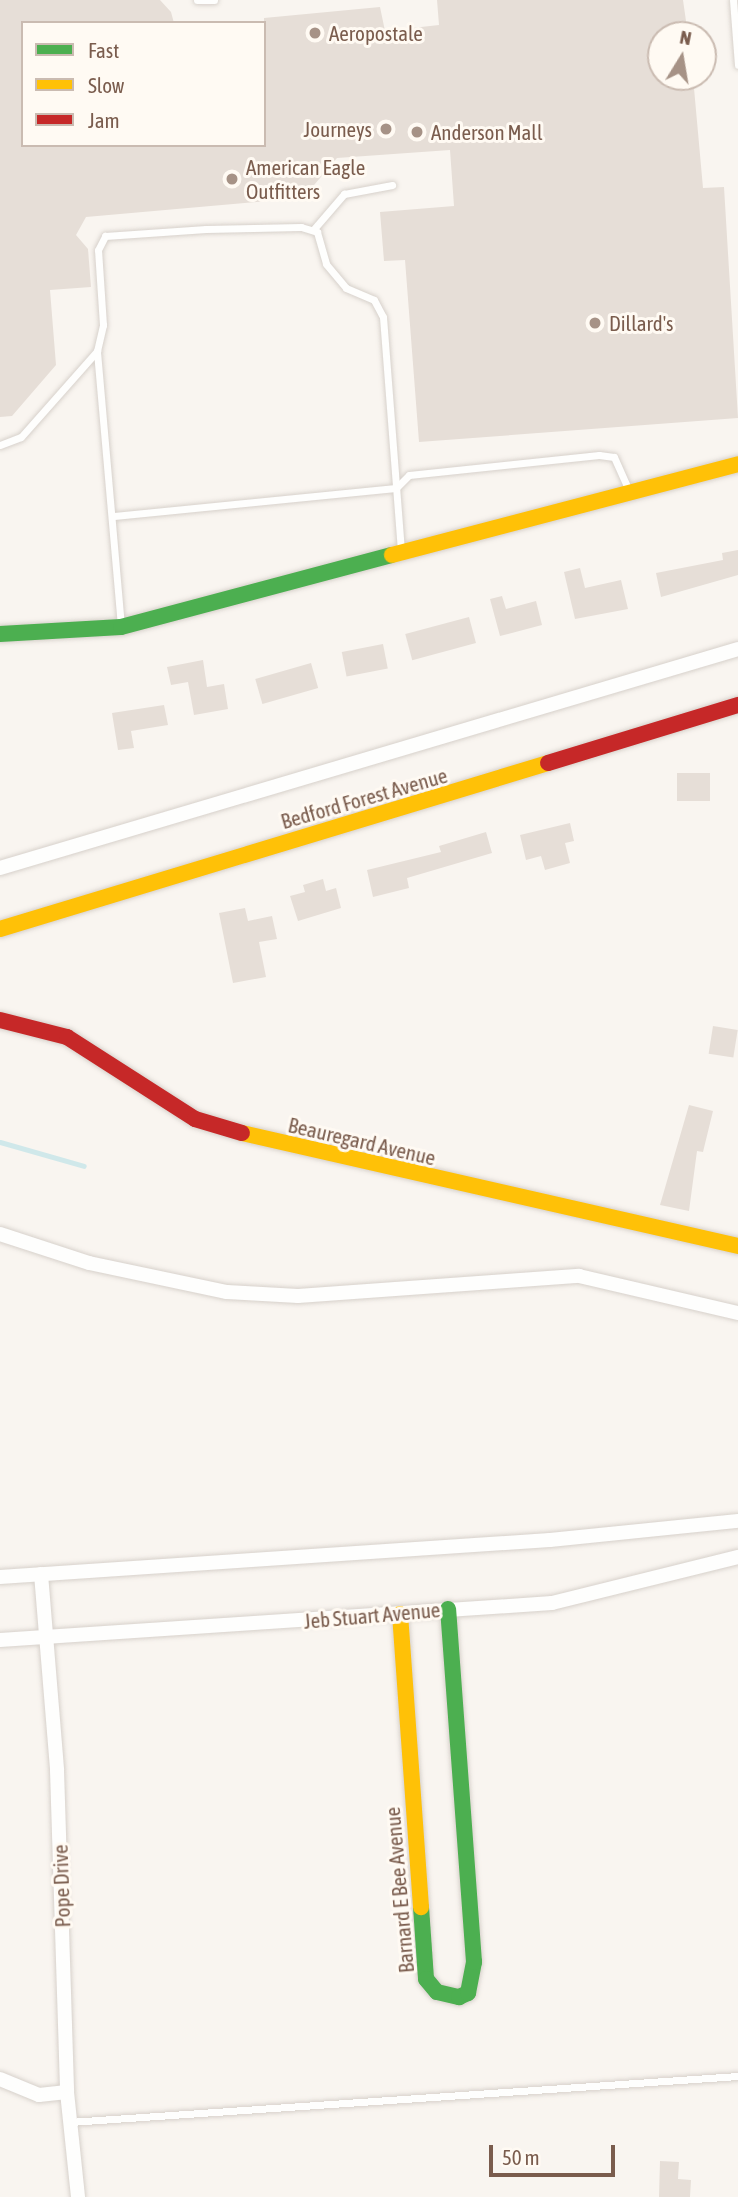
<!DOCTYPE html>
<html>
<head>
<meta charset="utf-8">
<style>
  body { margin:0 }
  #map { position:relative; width:738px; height:2197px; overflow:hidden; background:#f9f5f0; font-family:"Asap Condensed",sans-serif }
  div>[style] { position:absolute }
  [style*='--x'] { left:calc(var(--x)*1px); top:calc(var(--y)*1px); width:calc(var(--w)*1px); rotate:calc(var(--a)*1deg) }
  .stream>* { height:5px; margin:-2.5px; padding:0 2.5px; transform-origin:2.5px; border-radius:2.5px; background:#d0e8ea }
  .building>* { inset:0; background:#e6ded7; transform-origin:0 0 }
  .roads { filter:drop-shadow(0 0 2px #d7d1cb) drop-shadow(0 0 2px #d7d1cb) }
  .lane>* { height:7px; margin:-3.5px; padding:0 3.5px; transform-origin:3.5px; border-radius:3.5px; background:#fefefd }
  .street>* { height:14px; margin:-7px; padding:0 7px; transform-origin:7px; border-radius:7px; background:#fefefd }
  .fast>* { height:16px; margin:-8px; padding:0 8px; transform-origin:8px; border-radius:8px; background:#4caf50 }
  .slow>* { height:16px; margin:-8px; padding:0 8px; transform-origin:8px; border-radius:8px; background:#ffc107 }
  .jam>* { height:16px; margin:-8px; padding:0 8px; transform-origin:8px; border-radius:8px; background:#c62828 }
  .dots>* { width:19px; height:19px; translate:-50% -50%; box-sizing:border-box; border:4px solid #fffaf3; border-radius:50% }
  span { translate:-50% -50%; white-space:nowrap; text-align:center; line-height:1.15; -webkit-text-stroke:6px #fffaf3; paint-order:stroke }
  .poi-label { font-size:21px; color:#7a5c4d }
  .left { translate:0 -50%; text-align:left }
  .right { translate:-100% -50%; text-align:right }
  .street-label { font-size:21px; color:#7a5c4d }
  .legend { position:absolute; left:21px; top:21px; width:245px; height:126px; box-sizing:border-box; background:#fffaf3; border:2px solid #cabbb1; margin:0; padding:9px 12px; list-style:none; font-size:21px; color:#7a5c4d }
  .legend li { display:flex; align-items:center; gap:14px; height:35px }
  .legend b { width:35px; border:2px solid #cabbb1 }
  .north { position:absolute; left:647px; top:21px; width:70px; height:70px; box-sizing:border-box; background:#fffaf3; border:2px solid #cabbb1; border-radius:50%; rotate:11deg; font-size:19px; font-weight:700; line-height:28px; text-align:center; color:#7a5c4d }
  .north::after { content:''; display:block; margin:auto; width:24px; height:32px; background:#a69286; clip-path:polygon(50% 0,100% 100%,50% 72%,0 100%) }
  .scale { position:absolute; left:489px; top:2145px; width:126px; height:32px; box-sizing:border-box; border:4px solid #7a5c4d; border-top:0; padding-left:9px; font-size:21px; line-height:24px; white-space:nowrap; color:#7a5c4d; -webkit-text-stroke:5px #fffaf3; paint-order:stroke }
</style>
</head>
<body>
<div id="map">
  <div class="stream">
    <i style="--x:0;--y:1142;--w:87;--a:15.9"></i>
  </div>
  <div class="building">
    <i style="clip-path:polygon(0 0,160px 0,171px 12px,174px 23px,23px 23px,23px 145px,264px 145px,264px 18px,380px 7px,385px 31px,439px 25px,437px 0,683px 0,688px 35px,661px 35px,661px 77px,693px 77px,703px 188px,724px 187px,738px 418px,419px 442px,405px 260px,384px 261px,380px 212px,454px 206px,450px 150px,337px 158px,303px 198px,86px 217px,76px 235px,88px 249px,91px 287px,50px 290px,56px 365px,12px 416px,0 417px)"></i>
    <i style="clip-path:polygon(738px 550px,738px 575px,661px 597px,656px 573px,723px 560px,722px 553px)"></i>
    <i style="clip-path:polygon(580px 568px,585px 588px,621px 580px,628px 609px,575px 619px,564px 572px)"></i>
    <i style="clip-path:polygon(502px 596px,506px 609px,536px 601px,542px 625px,500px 636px,490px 599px)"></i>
    <i style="left:469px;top:617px;width:27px;height:66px;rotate:75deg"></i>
    <i style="left:383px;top:644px;width:25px;height:42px;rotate:79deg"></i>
    <i style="clip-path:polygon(203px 660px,207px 687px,224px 684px,228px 709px,194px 715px,188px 682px,171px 685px,167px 667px)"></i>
    <i style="left:311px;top:663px;width:26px;height:58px;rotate:74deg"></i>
    <i style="clip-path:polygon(164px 705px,168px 725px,131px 731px,134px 748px,118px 750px,112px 713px)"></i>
    <i style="left:677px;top:773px;width:33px;height:28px"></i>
    <i style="clip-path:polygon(570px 823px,574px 841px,565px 843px,570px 863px,545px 870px,541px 856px,526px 860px,520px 835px)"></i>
    <i style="clip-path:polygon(486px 832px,492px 853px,407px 878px,409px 888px,373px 897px,367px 870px,441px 852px,439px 846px)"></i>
    <i style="clip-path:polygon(323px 879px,326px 891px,336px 888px,341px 908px,298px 921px,290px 896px,305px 892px,303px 885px)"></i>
    <i style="clip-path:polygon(245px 908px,248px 921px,272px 916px,277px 939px,259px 942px,266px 977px,233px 983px,219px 913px)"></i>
    <i style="left:713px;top:1026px;width:25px;height:28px;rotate:9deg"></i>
    <i style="clip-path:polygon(689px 1105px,713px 1111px,703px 1152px,697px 1151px,689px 1211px,660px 1205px)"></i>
    <i style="clip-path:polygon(660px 2161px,679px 2162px,678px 2179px,691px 2180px,690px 2197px,659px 2197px)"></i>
  </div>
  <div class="roads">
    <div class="lane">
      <i style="--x:197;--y:0;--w:17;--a:0"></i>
      <i style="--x:733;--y:0;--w:65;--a:85.6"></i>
      <i style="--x:313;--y:230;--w:48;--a:-49.3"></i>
      <i style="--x:344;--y:194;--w:49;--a:-10.6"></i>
      <i style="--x:0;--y:445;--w:22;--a:-21"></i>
      <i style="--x:21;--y:437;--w:115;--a:-48.5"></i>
      <i style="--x:114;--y:516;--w:283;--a:-5.7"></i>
      <i style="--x:396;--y:488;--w:18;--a:-45"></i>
      <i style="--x:409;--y:475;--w:191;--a:-6"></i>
      <i style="--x:599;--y:455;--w:15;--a:8"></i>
      <i style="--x:614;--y:457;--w:36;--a:66"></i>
      <i style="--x:121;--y:626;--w:276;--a:-95"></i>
      <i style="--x:97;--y:351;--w:27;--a:-77"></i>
      <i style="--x:103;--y:325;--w:75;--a:-93.8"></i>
      <i style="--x:98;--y:250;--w:16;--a:-63"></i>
      <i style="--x:105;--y:236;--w:101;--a:-4"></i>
      <i style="--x:206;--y:229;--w:95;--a:-1.2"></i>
      <i style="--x:301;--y:227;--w:17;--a:17"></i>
      <i style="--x:317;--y:232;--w:33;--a:74"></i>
      <i style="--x:326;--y:264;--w:31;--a:50"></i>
      <i style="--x:346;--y:288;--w:30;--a:23"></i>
      <i style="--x:374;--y:300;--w:19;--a:62"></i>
      <i style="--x:383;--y:317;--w:234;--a:85.6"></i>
      <i style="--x:70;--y:2122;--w:670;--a:-3.94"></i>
    </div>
    <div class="street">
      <i style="--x:0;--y:868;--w:770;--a:-16.53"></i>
      <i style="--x:0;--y:1234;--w:94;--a:18"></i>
      <i style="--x:89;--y:1263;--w:141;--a:11.9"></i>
      <i style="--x:227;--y:1292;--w:71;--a:3.2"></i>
      <i style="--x:298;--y:1296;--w:282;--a:-4.1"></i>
      <i style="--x:579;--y:1276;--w:163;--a:13.1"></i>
      <i style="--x:41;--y:1574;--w:197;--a:85.3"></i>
      <i style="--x:57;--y:1770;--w:322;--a:88.2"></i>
      <i style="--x:67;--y:2092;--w:106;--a:84"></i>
      <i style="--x:0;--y:1577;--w:551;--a:-3.85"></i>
      <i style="--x:550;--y:1540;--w:189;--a:-5.8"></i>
      <i style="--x:0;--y:1640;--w:553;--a:-3.83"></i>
      <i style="--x:552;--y:1603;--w:192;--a:-13.9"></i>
      <i style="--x:0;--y:2079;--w:42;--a:22.3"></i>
      <i style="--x:39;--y:2095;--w:28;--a:-6"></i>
    </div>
    <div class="fast">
      <i style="--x:0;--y:634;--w:121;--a:-3.3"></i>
      <i style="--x:121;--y:627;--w:280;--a:-14.9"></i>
      <i style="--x:421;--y:1907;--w:72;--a:86"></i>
      <i style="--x:426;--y:1979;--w:17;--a:50"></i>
      <i style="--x:437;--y:1992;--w:23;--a:13"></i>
      <i style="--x:459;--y:1997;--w:10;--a:-24"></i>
      <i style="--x:468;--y:1993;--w:32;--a:-79"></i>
      <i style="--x:474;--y:1962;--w:354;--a:-94.2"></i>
    </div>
    <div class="slow">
      <i style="--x:392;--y:555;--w:358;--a:-14.7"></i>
      <i style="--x:0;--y:929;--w:573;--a:-16.85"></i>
      <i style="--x:242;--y:1133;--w:509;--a:12.83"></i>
      <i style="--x:400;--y:1614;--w:294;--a:85.9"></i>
    </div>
    <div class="jam">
      <i style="--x:548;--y:763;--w:199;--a:-17"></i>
      <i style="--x:0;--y:1020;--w:69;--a:14.2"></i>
      <i style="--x:67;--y:1037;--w:152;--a:32.6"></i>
      <i style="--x:195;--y:1119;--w:49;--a:16.6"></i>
    </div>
  </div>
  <div class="dots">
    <i style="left:315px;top:33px;background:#a69286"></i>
    <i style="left:386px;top:129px;background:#a69286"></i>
    <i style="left:417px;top:132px;background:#a69286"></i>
    <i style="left:232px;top:179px;background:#a69286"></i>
    <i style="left:595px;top:323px;background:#a69286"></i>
  </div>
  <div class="poi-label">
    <span class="left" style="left:329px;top:33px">Aeropostale</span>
    <span class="right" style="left:372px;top:129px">Journeys</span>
    <span class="left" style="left:431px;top:132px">Anderson Mall</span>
    <span class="left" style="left:246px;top:179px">American Eagle<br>Outfitters</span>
    <span class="left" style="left:609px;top:323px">Dillard's</span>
  </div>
  <div class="street-label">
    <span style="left:364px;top:798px;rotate:-16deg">Bedford Forest Avenue</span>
    <span style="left:362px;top:1141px;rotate:13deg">Beauregard Avenue</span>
    <span style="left:372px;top:1615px;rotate:-5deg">Jeb Stuart Avenue</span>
    <span style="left:61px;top:1886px;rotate:-92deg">Pope Drive</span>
    <span style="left:399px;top:1890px;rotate:-95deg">Barnard E Bee Avenue</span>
  </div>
  <ul class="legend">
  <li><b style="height:9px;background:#4caf50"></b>Fast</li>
  <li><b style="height:9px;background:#ffc107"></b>Slow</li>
  <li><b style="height:9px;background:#c62828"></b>Jam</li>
  </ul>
  <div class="north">N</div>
  <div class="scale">50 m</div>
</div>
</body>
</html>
